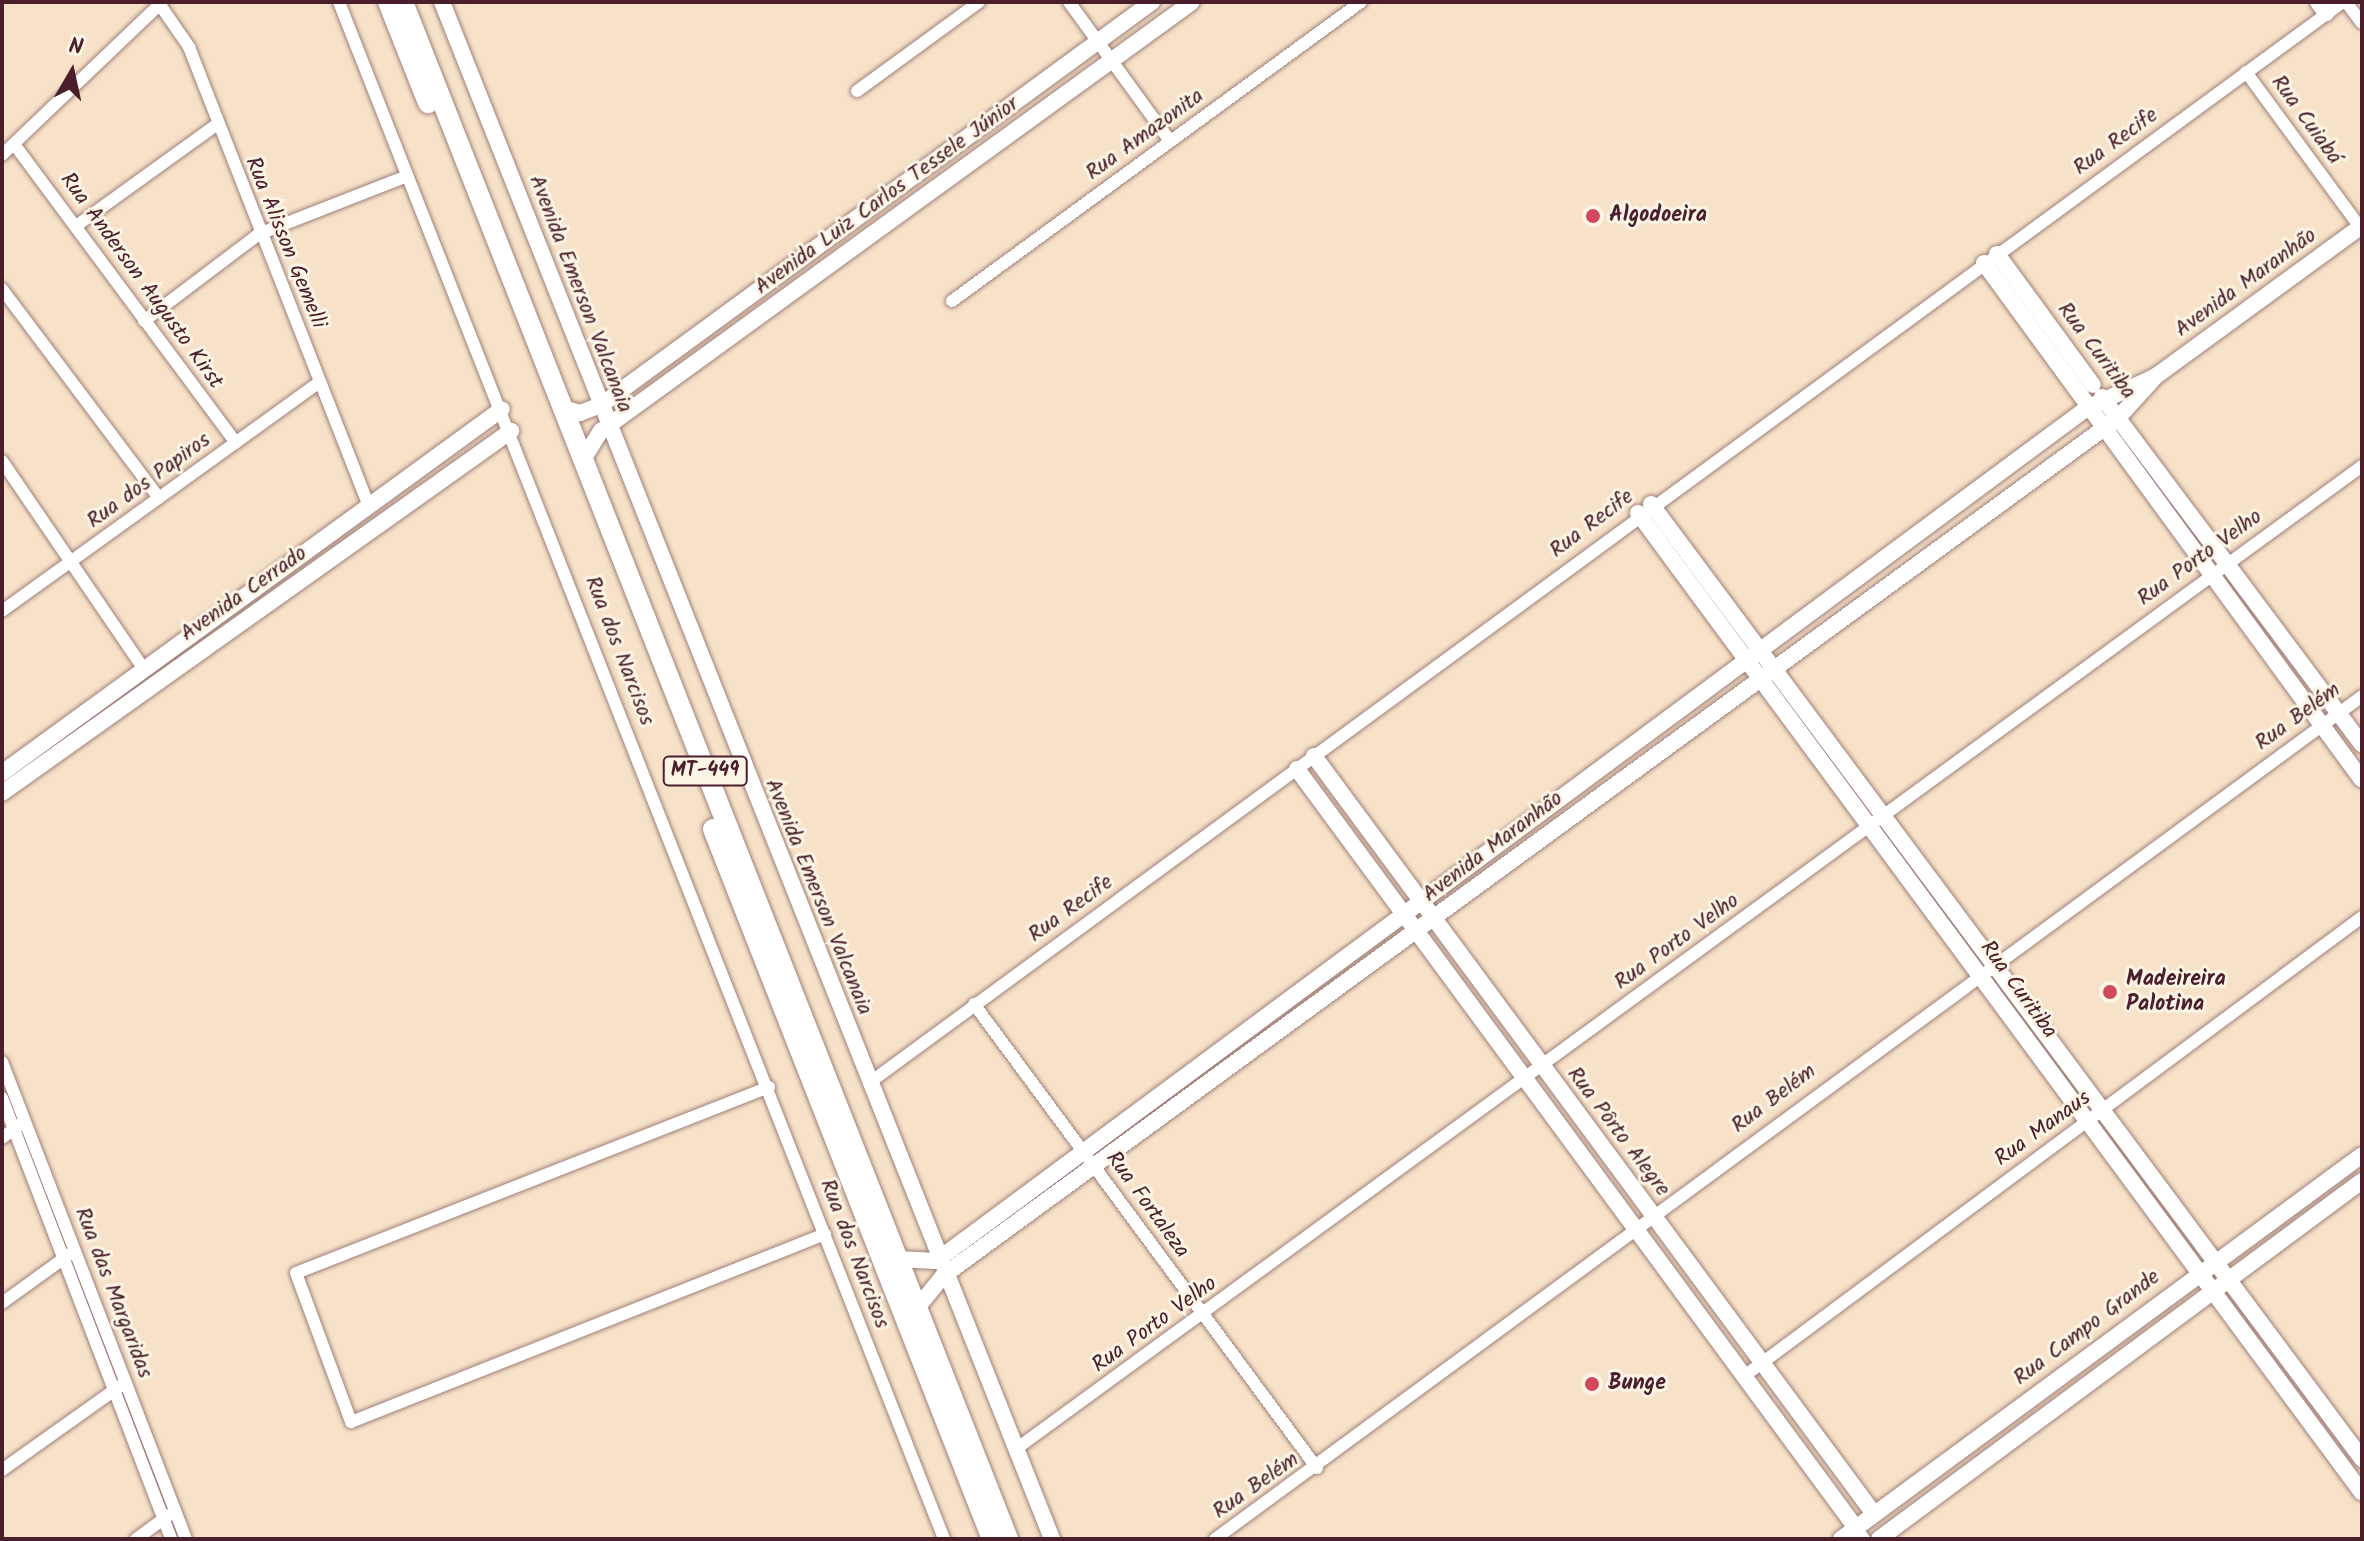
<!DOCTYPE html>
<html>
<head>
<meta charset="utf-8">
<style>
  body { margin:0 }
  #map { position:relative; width:2364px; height:1541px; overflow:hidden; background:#f7e2c9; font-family:Kalam,sans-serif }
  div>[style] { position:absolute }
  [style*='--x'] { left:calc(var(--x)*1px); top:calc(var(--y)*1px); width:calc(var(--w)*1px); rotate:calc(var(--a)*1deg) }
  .roads { filter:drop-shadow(0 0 2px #a0807a) drop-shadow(0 0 2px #a0807a) }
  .minor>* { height:12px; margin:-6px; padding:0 6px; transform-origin:6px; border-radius:6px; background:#fff }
  .tertiary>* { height:16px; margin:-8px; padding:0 8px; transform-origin:8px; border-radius:8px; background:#fff }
  .primary>* { height:20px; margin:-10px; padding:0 10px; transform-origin:10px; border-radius:10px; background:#fff }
  .dots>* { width:22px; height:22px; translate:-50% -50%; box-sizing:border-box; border:4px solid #fcf5e5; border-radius:50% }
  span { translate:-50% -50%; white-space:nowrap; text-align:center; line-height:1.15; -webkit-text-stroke:6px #fcf5e5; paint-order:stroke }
  .shield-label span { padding:2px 6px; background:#fcf5e5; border:2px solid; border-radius:6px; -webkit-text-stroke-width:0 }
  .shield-label { font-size:20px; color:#4a1f2b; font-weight:700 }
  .street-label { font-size:22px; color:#4a1f2b }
  .poi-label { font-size:22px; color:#4a1f2b; font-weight:700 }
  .left { translate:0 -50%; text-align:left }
  .frame { position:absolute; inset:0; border:4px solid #4a1f2b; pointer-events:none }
  .north { position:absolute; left:32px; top:32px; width:80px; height:80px; -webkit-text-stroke:6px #fcf5e5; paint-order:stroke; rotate:9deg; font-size:22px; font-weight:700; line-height:32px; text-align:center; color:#4a1f2b }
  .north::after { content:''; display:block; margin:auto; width:28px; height:36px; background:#4a1f2b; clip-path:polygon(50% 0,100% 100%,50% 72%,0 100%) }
</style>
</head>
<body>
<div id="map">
  <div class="roads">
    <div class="minor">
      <i style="--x:158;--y:2;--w:55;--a:55.4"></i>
      <i style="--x:189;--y:47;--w:491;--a:68.6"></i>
      <i style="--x:339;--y:2;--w:1652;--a:68.51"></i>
      <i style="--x:1069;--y:2;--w:172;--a:54"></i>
      <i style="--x:2346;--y:2;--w:26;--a:53"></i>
      <i style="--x:2246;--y:72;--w:196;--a:53.7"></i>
      <i style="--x:857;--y:91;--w:151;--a:-36.1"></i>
      <i style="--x:14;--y:144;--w:372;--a:53.4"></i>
      <i style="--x:2;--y:155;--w:221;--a:-43.7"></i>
      <i style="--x:76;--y:226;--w:173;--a:-35.8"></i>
      <i style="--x:2;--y:289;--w:261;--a:53.1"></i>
      <i style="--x:952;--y:301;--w:507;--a:-36.17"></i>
      <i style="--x:144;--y:321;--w:144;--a:-37.1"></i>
      <i style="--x:259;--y:234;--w:159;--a:-21.4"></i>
      <i style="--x:2;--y:461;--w:250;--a:55.7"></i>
      <i style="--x:2;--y:611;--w:391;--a:-35.8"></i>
      <i style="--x:974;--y:1004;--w:577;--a:53.53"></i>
      <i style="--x:2;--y:1062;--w:511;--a:68.91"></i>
      <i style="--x:869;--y:1083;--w:1828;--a:-36.26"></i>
      <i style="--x:769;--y:1087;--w:508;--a:158.53"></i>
      <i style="--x:296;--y:1273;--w:159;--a:69.7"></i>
      <i style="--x:351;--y:1422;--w:510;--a:-21.63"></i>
      <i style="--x:2;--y:1098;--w:472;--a:69"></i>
      <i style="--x:2;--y:1138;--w:21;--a:-37"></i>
      <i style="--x:2;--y:1303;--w:84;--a:-35.8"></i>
      <i style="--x:1747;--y:1374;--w:766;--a:-36.62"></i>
      <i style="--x:1016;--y:1449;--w:1667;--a:-36.14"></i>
      <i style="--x:2;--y:1470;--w:145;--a:-35.4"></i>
      <i style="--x:1856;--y:1528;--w:14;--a:54"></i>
      <i style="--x:136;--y:1539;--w:41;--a:-36"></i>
      <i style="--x:1215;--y:1539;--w:1423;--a:-36.31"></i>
    </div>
    <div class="tertiary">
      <i style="--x:442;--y:2;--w:1654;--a:68.35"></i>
      <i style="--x:2318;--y:2;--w:14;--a:54"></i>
      <i style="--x:1997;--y:254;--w:162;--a:53.8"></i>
      <i style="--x:1984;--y:263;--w:640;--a:53.83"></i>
      <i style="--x:2102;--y:397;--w:434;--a:53.2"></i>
      <i style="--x:561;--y:407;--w:20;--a:18"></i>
      <i style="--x:580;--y:413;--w:22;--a:-21"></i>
      <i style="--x:601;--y:405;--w:683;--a:-36.18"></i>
      <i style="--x:582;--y:461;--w:36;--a:-58"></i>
      <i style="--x:601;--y:431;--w:730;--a:-35.98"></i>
      <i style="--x:1651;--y:504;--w:1191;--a:53.33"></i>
      <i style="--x:1638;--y:513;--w:1218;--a:53.54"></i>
      <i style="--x:1314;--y:756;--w:942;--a:53.54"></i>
      <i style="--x:1297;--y:769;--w:943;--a:53.63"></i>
      <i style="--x:2;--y:773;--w:618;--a:-36.05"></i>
      <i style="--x:2;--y:793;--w:625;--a:-35.42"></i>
      <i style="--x:898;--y:1259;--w:38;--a:3"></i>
      <i style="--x:936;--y:1261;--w:1433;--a:-36.54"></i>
      <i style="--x:2087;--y:408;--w:74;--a:-24.8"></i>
      <i style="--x:917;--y:1308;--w:41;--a:-50.9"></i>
      <i style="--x:943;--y:1276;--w:1455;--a:-36.14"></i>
      <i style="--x:2118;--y:418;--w:57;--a:-47.9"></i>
      <i style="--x:2156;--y:376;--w:255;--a:-36.1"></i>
      <i style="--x:1841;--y:1539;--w:647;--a:-36.39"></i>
      <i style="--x:1879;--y:1539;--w:601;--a:-36.55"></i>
    </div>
    <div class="primary">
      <i style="--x:388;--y:2;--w:109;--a:68.4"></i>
      <i style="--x:403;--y:2;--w:1652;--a:68.51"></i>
      <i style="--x:713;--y:829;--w:763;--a:68.55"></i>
    </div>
  </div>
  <div class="dots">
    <i style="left:1593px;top:216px;background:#d1495b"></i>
    <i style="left:2110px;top:992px;background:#d1495b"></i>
    <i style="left:1592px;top:1384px;background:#d1495b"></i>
  </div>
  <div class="shield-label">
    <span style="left:705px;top:771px">MT-449</span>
  </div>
  <div class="street-label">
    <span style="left:2306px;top:120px;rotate:54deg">Rua Cuiabá</span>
    <span style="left:1145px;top:135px;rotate:-36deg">Rua Amazonita</span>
    <span style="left:2116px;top:142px;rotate:-36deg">Rua Recife</span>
    <span style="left:887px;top:196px;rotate:-36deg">Avenida Luiz Carlos Tessele Júnior</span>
    <span style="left:285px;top:243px;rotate:68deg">Rua Alisson Gemelli</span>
    <span style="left:141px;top:281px;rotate:54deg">Rua Anderson Augusto Kirst</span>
    <span style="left:2246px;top:283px;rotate:-36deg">Avenida Maranhão</span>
    <span style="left:580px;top:294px;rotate:69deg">Avenida Emerson Valcanaia</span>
    <span style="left:2096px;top:351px;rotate:53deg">Rua Curitiba</span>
    <span style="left:149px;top:481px;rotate:-36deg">Rua dos Papiros</span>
    <span style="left:1592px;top:524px;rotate:-37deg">Rua Recife</span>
    <span style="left:2200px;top:558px;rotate:-36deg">Rua Porto Velho</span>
    <span style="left:244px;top:594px;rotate:-35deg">Avenida Cerrado</span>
    <span style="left:619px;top:651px;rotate:69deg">Rua dos Narcisos</span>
    <span style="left:2298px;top:717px;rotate:-36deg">Rua Belém</span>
    <span style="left:1493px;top:847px;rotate:-37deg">Avenida Maranhão</span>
    <span style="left:818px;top:897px;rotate:68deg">Avenida Emerson Valcanaia</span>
    <span style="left:1071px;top:909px;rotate:-36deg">Rua Recife</span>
    <span style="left:1677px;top:942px;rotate:-36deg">Rua Porto Velho</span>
    <span style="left:2018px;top:990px;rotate:54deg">Rua Curitiba</span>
    <span style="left:1774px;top:1099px;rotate:-37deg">Rua Belém</span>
    <span style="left:2043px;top:1129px;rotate:-36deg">Rua Manaus</span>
    <span style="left:1618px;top:1132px;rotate:53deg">Rua Pôrto Alegre</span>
    <span style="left:1147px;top:1205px;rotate:54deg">Rua Fortaleza</span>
    <span style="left:854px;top:1254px;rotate:69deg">Rua dos Narcisos</span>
    <span style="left:113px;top:1293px;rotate:69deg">Rua das Margaridas</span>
    <span style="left:1155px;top:1325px;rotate:-36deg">Rua Porto Velho</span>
    <span style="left:2087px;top:1328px;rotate:-37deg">Rua Campo Grande</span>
    <span style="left:1256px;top:1486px;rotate:-35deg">Rua Belém</span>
  </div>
  <div class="poi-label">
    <span class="left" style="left:1609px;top:216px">Algodoeira</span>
    <span class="left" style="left:2126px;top:992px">Madeireira<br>Palotina</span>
    <span class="left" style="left:1608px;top:1384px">Bunge</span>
  </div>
  <div class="frame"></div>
  <div class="north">N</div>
</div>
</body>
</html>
